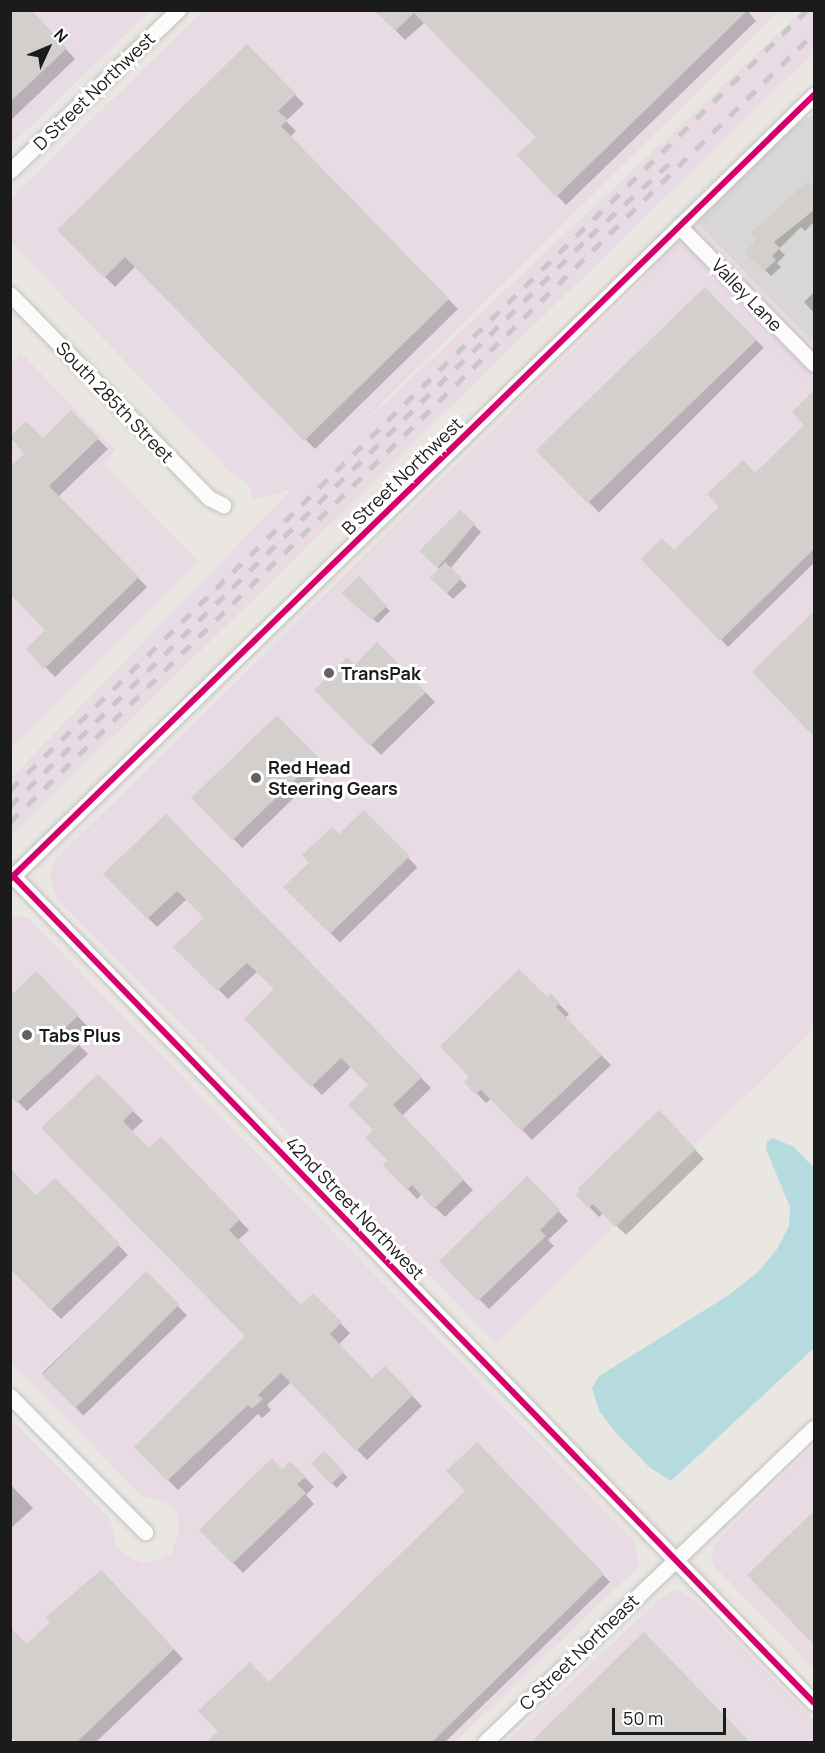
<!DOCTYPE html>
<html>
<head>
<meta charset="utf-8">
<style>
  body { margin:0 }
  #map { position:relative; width:825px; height:1753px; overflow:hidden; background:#eae7e3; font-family:Manrope,sans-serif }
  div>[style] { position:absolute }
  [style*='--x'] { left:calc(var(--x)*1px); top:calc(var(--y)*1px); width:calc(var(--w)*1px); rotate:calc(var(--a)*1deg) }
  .residential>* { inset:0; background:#d9d7d5 }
  .industrial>* { inset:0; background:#e8dbe4 }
  .water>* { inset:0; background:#b6dbdf }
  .shadow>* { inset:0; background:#0003; transform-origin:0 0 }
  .building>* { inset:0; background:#d2cfcc; transform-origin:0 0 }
  .roads { filter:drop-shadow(0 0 2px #c2c1bf) drop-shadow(0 0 2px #c2c1bf) }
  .minor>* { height:15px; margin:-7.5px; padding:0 7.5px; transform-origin:7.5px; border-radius:7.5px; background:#fcfbfb }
  .rail>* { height:4.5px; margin-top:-2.25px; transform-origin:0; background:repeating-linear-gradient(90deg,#c9c8c8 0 12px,transparent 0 24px) }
  .cycleway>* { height:6px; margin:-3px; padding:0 3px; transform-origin:3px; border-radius:3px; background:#d6006c }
  .dots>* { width:16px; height:16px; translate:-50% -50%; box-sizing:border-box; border:3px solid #fff; border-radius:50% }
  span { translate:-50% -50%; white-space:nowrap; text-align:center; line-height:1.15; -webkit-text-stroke:6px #fff; paint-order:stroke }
  .street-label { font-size:18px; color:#1b1b1b }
  .poi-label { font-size:18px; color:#1b1b1b; font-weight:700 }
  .left { translate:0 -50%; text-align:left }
  .frame { position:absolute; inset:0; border:12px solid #1b1b1b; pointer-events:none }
  .north { position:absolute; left:18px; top:18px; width:60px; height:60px; -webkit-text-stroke:4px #fff; paint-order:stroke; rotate:46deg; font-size:16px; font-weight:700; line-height:24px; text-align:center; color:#1b1b1b }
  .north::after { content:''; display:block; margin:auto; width:21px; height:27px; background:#1b1b1b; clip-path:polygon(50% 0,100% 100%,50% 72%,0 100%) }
  .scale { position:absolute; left:612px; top:1708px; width:114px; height:27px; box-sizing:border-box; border:3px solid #1b1b1b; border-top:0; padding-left:8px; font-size:18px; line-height:21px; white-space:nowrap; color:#1b1b1b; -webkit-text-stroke:4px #fff; paint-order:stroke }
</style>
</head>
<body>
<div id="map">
  <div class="residential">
    <i style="clip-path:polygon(814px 114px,814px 344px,693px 219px,769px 143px)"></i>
  </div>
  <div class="industrial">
    <i style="clip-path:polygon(11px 11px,150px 11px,11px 145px)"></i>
    <i style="clip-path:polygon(203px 11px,779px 11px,320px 464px,802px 11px,814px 11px,814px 52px,11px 836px,11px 778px,292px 489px,254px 500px,247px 483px,235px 477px,11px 242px,11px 198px)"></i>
    <i style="clip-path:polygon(693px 219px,814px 344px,814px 1028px,496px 1343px,56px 898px,50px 875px,55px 860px,635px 289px)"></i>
    <i style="clip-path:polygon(21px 353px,116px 450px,103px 464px,199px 561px,11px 748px,10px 364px)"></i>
    <i style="clip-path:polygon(10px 914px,29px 919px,634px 1541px,639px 1566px,455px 1742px,17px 1742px,10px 1736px,10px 1418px,110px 1518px,116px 1545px,126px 1555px,142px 1563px,156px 1561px,171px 1554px,179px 1531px,178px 1515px,170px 1505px,141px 1495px,11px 1363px)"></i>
    <i style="clip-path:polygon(814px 1445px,814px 1669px,713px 1565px,711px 1556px,717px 1541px)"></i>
    <i style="clip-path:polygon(678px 1589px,701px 1606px,814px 1720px,814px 1742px,506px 1742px,663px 1596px)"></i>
  </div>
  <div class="water">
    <i style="clip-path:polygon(773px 1138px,794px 1147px,814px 1168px,814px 1348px,671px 1481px,649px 1467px,616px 1433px,599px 1411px,592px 1388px,599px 1376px,729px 1295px,759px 1271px,777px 1249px,789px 1226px,790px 1207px,766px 1149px,767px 1141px)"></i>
  </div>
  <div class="shadow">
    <i style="clip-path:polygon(30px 10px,75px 59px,10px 121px,10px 11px)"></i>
    <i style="clip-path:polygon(376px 10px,747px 10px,756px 21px,566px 205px,519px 156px,538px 137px,425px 22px,405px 40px)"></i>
    <i style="clip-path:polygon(247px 46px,304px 104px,286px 121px,296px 131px,290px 137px,458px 309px,315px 449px,136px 266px,115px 287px,59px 230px)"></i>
    <i style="clip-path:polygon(808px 183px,814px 190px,814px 222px,805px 231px,801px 227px,779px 249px,785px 255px,777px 263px,781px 267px,771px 276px,746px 252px)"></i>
    <i style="left:705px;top:289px;width:83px;height:233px;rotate:45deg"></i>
    <i style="clip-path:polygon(814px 292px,814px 313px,804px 302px)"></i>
    <i style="clip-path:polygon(809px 397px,814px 402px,814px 563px,728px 647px,643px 559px,674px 552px,806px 425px)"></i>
    <i style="clip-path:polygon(71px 412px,108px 449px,58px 497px,147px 587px,55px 677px,28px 649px,47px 630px,26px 454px,11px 438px,26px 423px,43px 440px)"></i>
    <i style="clip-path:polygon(460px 512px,481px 532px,450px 569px,467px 586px,453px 599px,431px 577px,440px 569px,421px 551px)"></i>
    <i style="clip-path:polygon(359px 579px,390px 611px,378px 623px,348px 598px)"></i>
    <i style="clip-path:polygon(814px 613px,814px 735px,754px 672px)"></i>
    <i style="clip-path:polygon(377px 644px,435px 702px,381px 755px,316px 690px,355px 667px)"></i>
    <i style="left:277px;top:717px;width:70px;height:116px;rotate:46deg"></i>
    <i style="left:364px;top:812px;width:77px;height:108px;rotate:46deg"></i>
    <i style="clip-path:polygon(166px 816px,431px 1088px,402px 1116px,473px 1190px,445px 1217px,422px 1194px,417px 1199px,385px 1165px,389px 1160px,375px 1130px,370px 1085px,351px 1067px,322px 1095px,246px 1019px,276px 989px,258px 971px,228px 999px,176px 947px,206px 918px,187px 899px,157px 927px,105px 874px)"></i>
    <i style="clip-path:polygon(36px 973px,87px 1026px,73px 1039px,88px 1054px,27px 1111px,10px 1094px)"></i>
    <i style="clip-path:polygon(551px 996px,569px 1014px,565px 1018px,611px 1065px,532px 1140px,492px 1098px,486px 1103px,466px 1082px)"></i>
    <i style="clip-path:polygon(98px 1076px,143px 1121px,131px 1132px,149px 1150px,161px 1139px,249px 1230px,237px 1241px,301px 1307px,313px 1295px,350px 1333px,338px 1345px,372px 1380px,385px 1368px,422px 1406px,367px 1460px,291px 1382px,267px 1405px,271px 1410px,262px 1418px,258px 1414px,178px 1490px,136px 1447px,247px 1336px,43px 1128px)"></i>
    <i style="clip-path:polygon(659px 1112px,704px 1159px,626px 1235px,603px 1213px,599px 1217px,578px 1195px)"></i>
    <i style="clip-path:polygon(527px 1178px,568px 1221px,548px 1240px,554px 1246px,489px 1309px,441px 1261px)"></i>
    <i style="clip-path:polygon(55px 1180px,128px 1255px,61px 1319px,10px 1268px,37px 1197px)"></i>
    <i style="left:146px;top:1273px;width:59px;height:144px;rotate:46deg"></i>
    <i style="clip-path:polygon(477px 1444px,610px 1582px,445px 1742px,208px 1742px,467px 1491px)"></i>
    <i style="left:324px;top:1454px;width:33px;height:15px;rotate:45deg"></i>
    <i style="clip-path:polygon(282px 1470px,300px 1472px,314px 1487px,306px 1495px,314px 1504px,243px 1573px,201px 1530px)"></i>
    <i style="clip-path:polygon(10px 1484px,33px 1508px,10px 1529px)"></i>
    <i style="clip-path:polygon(814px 1513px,814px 1643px,749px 1575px)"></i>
    <i style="clip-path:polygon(111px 1581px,183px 1659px,96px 1742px,19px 1742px,27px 1646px)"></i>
  </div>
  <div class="building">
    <i style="clip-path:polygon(10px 10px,31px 10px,67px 48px,10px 102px)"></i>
    <i style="clip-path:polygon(374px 10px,748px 10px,556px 197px,517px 155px,536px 137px,414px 13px,395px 31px)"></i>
    <i style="clip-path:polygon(247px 44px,296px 94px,278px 111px,288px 120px,281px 126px,449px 299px,304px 441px,125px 257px,104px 278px,57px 230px)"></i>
    <i style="clip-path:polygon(808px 181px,814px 188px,814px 210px,774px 242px,780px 248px,772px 256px,776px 260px,764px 271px,744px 252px,757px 240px,751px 233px)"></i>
    <i style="left:705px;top:287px;width:74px;height:235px;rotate:46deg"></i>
    <i style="clip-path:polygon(814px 390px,814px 549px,720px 641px,641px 559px,662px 538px,674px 550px,719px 507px,707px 494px,743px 460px,755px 473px,804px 425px,792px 412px)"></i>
    <i style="clip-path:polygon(71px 410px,99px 438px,49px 486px,139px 577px,44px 669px,26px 649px,45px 630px,10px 594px,10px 467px,24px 454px,10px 436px,26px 421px,43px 438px)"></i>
    <i style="clip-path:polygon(460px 510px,475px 524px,437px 568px,419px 551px)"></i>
    <i style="left:445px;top:562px;width:23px;height:22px;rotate:43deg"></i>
    <i style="clip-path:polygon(359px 576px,387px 606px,372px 620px,341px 593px)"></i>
    <i style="clip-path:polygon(814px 611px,814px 737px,752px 672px)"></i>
    <i style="clip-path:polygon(377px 642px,426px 692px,370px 746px,314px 690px,347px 657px,355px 664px)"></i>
    <i style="left:277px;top:715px;width:59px;height:119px;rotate:46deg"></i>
    <i style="clip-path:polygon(364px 810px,410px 856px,330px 934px,283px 887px,309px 863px,302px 855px,332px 827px,339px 834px)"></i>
    <i style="clip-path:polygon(166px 814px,422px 1077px,393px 1105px,464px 1179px,434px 1209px,412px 1185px,407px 1190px,383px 1165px,387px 1160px,365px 1138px,373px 1130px,348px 1105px,368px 1085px,341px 1058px,311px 1087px,244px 1019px,274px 989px,247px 963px,217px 991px,173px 947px,204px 918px,177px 891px,147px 919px,103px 874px)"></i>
    <i style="clip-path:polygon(519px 969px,547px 997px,551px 993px,560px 1003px,556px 1007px,602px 1055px,521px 1131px,481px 1090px,475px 1094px,464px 1082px,469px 1077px,440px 1046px)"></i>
    <i style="clip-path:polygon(36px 971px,79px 1015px,65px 1028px,80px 1044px,17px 1103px,10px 1096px,10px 996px)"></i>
    <i style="clip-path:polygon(98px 1074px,134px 1110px,123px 1121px,149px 1148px,161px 1137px,240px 1219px,229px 1230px,301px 1305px,313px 1293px,342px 1322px,330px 1334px,372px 1378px,385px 1366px,413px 1395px,356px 1451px,281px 1373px,258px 1395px,263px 1399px,252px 1409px,248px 1405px,167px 1481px,134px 1447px,245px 1336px,41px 1128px)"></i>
    <i style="clip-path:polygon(659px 1110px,696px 1149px,615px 1227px,593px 1204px,588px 1208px,576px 1195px,580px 1191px,578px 1188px)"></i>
    <i style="clip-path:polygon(10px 1168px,36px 1195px,55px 1178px,120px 1244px,51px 1310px,10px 1268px)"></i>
    <i style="clip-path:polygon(527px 1176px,560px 1210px,540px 1230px,546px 1236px,478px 1301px,439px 1261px)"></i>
    <i style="left:146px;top:1271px;width:47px;height:147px;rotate:45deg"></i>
    <i style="clip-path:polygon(477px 1442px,604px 1574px,431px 1743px,206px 1743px,218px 1731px,198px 1711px,250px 1662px,269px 1682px,465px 1491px,446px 1471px)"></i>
    <i style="left:324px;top:1451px;width:29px;height:18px;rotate:46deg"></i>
    <i style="clip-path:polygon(272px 1458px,282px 1469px,290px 1461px,306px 1477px,297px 1484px,306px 1493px,232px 1564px,199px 1530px)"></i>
    <i style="clip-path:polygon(814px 1511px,814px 1645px,747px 1575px)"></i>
    <i style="clip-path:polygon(101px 1570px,174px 1649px,76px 1743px,17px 1743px,10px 1735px,10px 1627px,27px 1644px,50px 1622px,46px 1617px)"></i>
    <i style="clip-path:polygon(644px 1632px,751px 1743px,530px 1743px)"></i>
  </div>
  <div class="roads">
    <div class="minor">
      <i style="--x:10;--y:171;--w:233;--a:-43.8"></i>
      <i style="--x:679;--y:226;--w:193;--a:45.6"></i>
      <i style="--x:10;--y:294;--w:285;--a:45.7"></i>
      <i style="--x:209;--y:498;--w:16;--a:27"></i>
      <i style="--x:13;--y:876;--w:1151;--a:45.91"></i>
      <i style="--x:10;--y:879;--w:1123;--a:-44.28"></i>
      <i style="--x:10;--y:1396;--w:192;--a:45.2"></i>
      <i style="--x:485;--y:1742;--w:455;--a:-43.7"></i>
    </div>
  </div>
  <div class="rail">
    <i style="--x:10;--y:790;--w:1115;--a:-44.38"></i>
    <i style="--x:10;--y:806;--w:812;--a:-44.5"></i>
    <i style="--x:589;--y:237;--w:115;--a:-42.5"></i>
    <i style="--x:10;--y:822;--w:1126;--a:-44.46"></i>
  </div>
  <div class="cycleway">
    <i style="--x:13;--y:876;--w:1151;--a:45.91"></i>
    <i style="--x:10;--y:879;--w:1123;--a:-44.28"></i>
  </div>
  <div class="dots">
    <i style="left:329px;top:673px;background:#636261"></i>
    <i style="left:256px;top:778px;background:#636261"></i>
    <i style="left:27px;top:1035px;background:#636261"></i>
  </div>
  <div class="street-label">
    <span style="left:94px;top:91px;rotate:-44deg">D Street Northwest</span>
    <span style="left:747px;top:295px;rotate:46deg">Valley Lane</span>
    <span style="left:115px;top:402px;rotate:46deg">South 285th Street</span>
    <span style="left:402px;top:476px;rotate:-44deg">B Street Northwest</span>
    <span style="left:355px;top:1208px;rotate:46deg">42nd Street Northwest</span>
    <span style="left:579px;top:1652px;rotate:-44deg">C Street Northeast</span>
  </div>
  <div class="poi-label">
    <span class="left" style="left:341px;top:673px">TransPak</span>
    <span class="left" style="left:268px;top:778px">Red Head<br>Steering Gears</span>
    <span class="left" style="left:39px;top:1035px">Tabs Plus</span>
  </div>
  <div class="frame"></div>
  <div class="north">N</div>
  <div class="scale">50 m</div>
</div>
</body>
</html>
